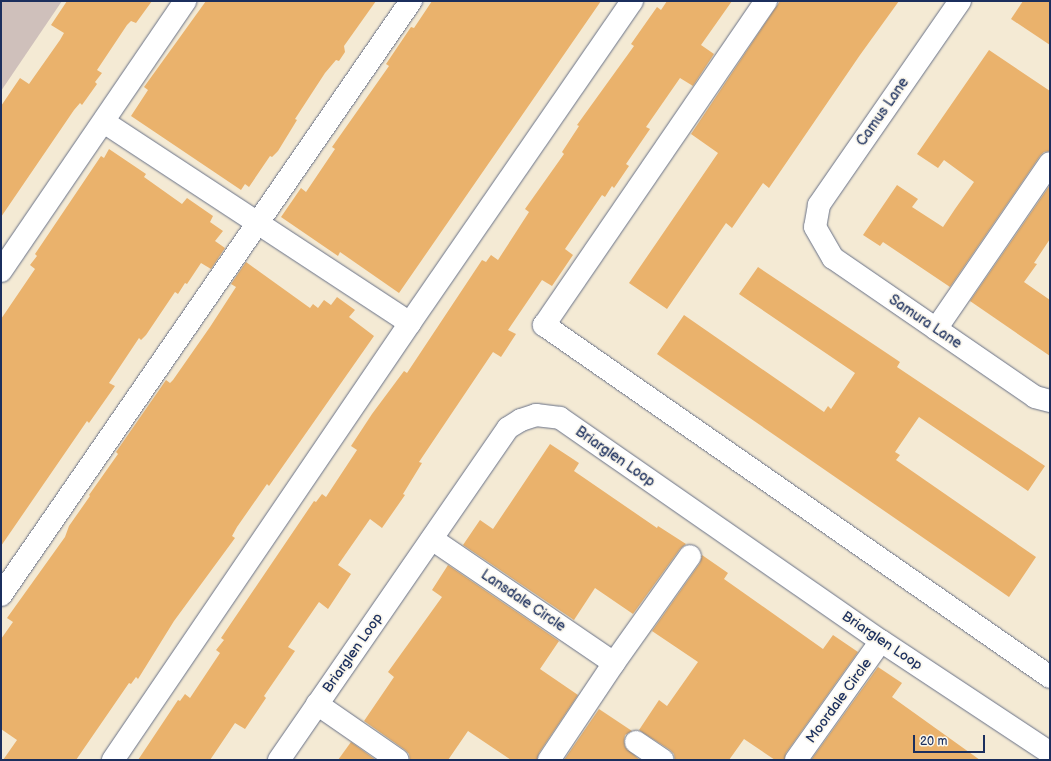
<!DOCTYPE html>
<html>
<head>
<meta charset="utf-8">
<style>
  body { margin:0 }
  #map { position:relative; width:1051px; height:761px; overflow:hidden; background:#f4ead4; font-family:"Balsamiq Sans",sans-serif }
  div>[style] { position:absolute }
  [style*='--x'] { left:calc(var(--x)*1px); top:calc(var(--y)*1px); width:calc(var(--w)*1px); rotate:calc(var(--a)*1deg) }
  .industrial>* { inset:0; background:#cfc0bb }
  .building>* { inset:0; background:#eab26c }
  .roads { filter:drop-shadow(0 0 1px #677087) drop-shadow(0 0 1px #677087) }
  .minor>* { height:22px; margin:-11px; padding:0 11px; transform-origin:11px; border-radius:11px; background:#fff }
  span { translate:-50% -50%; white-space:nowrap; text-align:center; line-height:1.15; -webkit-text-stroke:3.5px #fbf7ec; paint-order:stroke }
  .street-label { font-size:14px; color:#1b2f5e }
  .frame { position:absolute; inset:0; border:2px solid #1b2f5e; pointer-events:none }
  .scale { position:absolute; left:913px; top:735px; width:72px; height:18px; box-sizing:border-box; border:2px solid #1b2f5e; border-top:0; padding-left:5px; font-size:12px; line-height:14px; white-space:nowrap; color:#1b2f5e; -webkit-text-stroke:3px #fbf7ec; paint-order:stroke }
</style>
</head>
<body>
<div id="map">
  <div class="industrial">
    <i style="clip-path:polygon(1px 1px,62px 1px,1px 91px)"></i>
  </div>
  <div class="building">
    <i style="clip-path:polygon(67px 1px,152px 1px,136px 23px,131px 21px,127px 25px,97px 70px,102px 73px,95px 82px,97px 84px,82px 105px,80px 103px,74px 110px,1px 217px,1px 106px,20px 78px,29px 84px,60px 40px,64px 33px,51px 25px)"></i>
    <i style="clip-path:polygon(206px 1px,376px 1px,344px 46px,345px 52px,339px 61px,336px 60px,325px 73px,295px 119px,297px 120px,278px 151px,272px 157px,270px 156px,249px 187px,245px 184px,241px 190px,131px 116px,148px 90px,144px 87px)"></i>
    <i style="clip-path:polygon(432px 1px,601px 1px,399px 293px,340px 252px,338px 256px,281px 217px,301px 188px,306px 192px,335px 149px,332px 147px,389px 66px,386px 64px,411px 27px,414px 28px)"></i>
    <i style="clip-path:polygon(667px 1px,732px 1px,701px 45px,714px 54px,693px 86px,680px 78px,646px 127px,650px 129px,626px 164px,629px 166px,614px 188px,612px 186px,605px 197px,602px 195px,565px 249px,573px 255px,552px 286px,542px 280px,508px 330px,516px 334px,501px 357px,493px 352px,419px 462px,422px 463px,403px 494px,405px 495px,382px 528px,370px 519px,338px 565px,351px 574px,328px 609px,319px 602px,288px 647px,295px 651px,264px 696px,266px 698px,245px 729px,235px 723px,210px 760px,138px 760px,178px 700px,180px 701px,185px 694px,190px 698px,220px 653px,216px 650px,224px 640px,221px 638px,314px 501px,316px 502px,322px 494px,326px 497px,357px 450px,351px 446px,372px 414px,404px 371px,407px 373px,482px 260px,486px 262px,491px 255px,498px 260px,529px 212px,525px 209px,564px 154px,562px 152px,579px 126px,577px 125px,634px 46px,631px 44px,657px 7px,661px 10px)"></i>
    <i style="clip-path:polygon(780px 1px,899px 1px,860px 55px,769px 188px,763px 183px,732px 228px,726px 223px,667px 309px,629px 283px,718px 153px,691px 134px)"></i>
    <i style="clip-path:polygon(1023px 1px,1050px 1px,1050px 45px,1011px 19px)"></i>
    <i style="clip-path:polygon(989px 50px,1050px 91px,1050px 151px,1044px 152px,1040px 156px,950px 287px,883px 242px,880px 246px,863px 235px,897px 185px,918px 199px,912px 207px,943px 227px,955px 209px,974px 182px,944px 160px,938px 168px,917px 154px)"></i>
    <i style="clip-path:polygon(109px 149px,146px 174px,144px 177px,182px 204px,187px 198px,213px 216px,210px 222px,223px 231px,215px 241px,225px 248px,211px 269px,201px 263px,187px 284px,185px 283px,178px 294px,175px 292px,146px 335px,141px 340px,139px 338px,109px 383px,115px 386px,89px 423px,87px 421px,1px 546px,1px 319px,35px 269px,30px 265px,37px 256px,35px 254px,101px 156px,104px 158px)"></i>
    <i style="clip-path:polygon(1050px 185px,1050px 239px,1034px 263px,1037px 264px,1024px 282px,1050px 300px,1050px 356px,970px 301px)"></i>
    <i style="clip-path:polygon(246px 262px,310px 308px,313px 304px,318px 308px,324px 300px,331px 305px,337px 297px,355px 310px,349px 317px,374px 336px,269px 486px,267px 484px,237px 527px,232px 536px,235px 538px,174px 621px,138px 679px,136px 677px,131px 684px,129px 683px,76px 760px,3px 760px,17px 740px,1px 729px,1px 639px,13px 622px,7px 618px,65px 537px,69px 526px,90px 496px,89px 495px,118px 454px,116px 452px,166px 380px,170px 383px,173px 380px,210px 327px,236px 287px,231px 284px)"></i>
    <i style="clip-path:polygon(758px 267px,900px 362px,897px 367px,1045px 466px,1028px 491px,919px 417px,895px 452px,900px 455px,896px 460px,1036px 557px,1009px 597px,657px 354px,684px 315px,824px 412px,828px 406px,831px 409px,855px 373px,739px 294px)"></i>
    <i style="clip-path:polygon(550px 444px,579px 463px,574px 471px,657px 528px,658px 526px,686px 544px,680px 549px,633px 614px,595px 588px,574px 620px,463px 545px,480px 520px,493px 529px)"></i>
    <i style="clip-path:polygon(702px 555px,728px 573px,724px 579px,823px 649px,833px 635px,858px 652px,786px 753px,784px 760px,775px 760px,744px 739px,729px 760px,675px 760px,674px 754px,670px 750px,639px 730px,659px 700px,667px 706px,698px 662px,652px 631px,700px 563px)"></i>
    <i style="clip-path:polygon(448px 565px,559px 641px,540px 669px,578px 695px,539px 753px,537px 760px,511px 760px,468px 731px,448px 760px,410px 760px,409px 754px,405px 750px,364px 721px,394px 677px,388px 672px,442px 597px,432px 590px)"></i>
    <i style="clip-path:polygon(878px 667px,902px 683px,892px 697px,980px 760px,811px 760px)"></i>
    <i style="clip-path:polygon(599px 709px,632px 731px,625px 735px,624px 741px,625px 747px,640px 760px,564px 760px)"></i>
    <i style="clip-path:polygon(351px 742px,376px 760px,338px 760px)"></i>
  </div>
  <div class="roads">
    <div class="minor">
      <i style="--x:766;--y:1;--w:393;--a:124.4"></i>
      <i style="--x:544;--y:325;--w:616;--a:34.82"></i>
      <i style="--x:960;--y:1;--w:248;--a:124.7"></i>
      <i style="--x:819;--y:205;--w:22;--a:100"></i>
      <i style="--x:815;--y:227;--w:36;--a:60"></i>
      <i style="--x:833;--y:258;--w:245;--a:34.5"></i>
      <i style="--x:1035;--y:397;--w:16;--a:15"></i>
      <i style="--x:104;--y:122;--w:366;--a:33.3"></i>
      <i style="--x:1;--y:271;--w:327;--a:-55.7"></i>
      <i style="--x:936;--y:329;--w:201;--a:-55.5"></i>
      <i style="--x:432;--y:539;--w:220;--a:34.3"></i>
      <i style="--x:1;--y:595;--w:722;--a:-55.39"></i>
      <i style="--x:317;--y:704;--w:98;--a:34.7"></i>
      <i style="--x:636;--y:742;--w:32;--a:34"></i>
      <i style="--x:113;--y:760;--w:528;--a:-55.8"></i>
      <i style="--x:410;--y:323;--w:391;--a:-55.4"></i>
      <i style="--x:279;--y:760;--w:403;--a:-55.4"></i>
      <i style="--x:508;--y:428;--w:15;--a:-32"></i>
      <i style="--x:521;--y:420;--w:16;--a:-18"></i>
      <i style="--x:536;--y:415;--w:24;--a:7"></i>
      <i style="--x:560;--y:418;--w:391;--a:34.8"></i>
      <i style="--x:881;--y:641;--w:203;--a:33.5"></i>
      <i style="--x:549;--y:760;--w:117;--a:-56.2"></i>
      <i style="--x:614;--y:663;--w:131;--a:-54.6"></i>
      <i style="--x:796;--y:760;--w:146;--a:-54.5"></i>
    </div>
  </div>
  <div class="street-label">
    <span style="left:883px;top:112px;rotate:-55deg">Camus Lane</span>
    <span style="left:925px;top:322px;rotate:34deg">Samura Lane</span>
    <span style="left:615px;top:457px;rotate:35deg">Briarglen Loop</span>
    <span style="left:523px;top:601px;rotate:34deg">Lansdale Circle</span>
    <span style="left:882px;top:641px;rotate:34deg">Briarglen Loop</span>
    <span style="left:353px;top:653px;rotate:-55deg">Briarglen Loop</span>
    <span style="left:839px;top:701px;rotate:-54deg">Moordale Circle</span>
  </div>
  <div class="frame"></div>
  <div class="scale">20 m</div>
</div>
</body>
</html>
